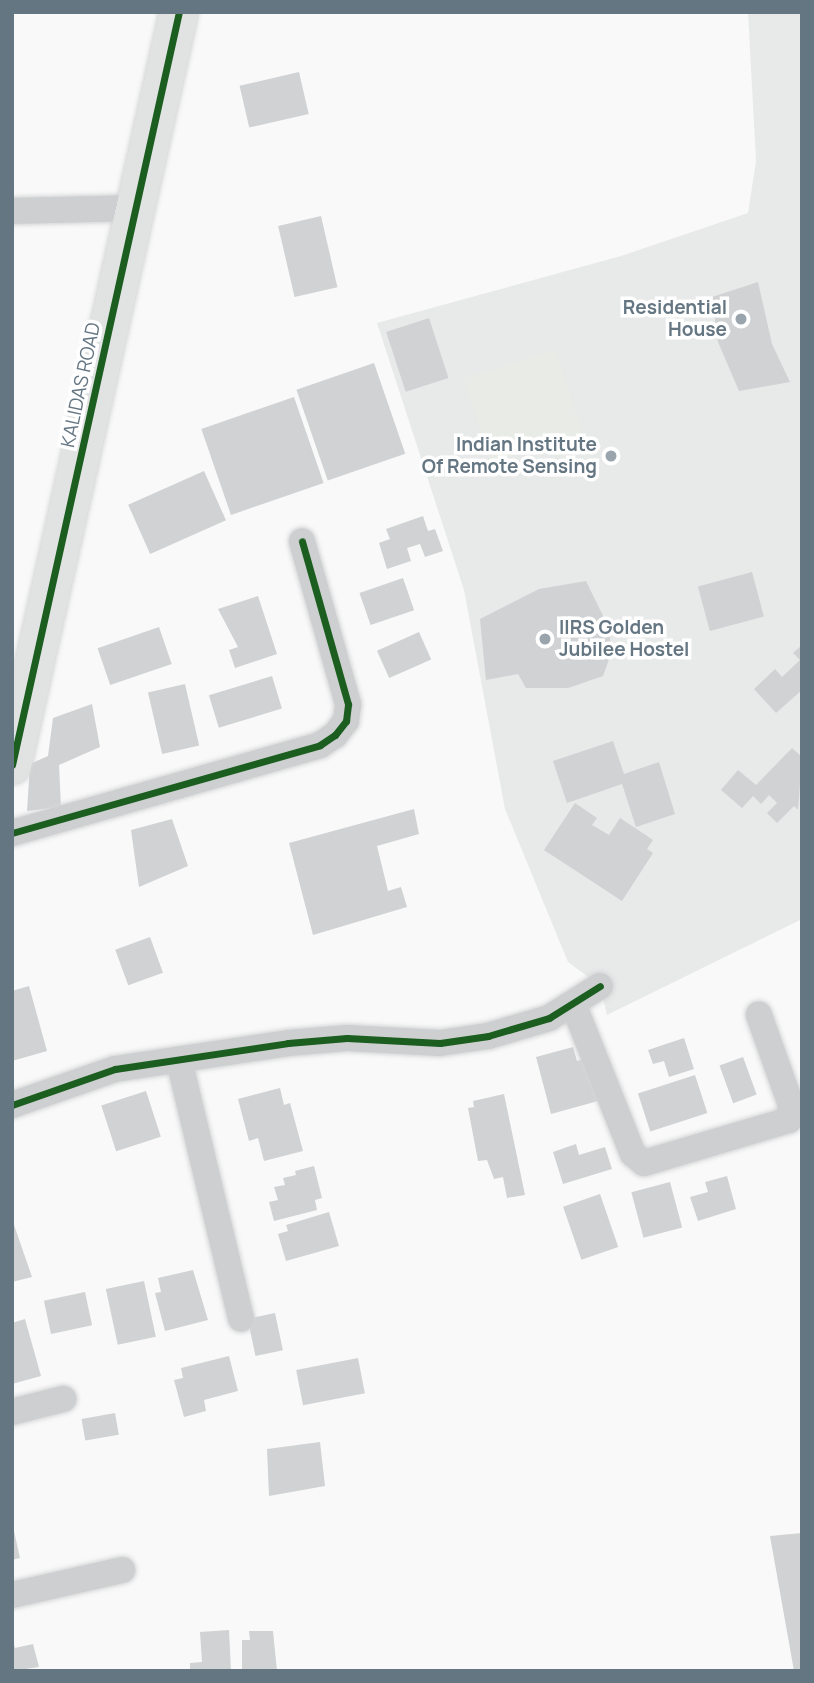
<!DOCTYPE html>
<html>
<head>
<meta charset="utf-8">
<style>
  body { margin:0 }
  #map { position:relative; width:814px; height:1683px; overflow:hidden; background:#f9f9f9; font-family:Manrope,sans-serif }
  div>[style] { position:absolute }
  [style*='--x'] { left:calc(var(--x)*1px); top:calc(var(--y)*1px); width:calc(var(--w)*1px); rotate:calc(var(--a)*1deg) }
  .built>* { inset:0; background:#e8e9e9 }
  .green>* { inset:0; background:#e8ebe6; transform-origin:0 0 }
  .building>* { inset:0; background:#d0d2d3; transform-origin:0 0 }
  .roads { filter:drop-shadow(0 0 2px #d5d6d7) drop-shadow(0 0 2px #d5d6d7) }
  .street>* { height:26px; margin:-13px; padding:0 13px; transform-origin:13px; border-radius:13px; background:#cecfd0 }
  .secondary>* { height:38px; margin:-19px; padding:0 19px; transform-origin:19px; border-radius:19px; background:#e1e2e2 }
  .cycleway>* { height:7px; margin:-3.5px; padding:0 3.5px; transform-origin:3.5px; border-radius:3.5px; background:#1b5e20 }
  .dots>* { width:19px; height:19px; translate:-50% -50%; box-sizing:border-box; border:4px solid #fff; border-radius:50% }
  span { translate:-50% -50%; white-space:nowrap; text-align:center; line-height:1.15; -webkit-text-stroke:7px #fff; paint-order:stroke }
  .poi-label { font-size:19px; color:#657683; font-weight:700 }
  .right { translate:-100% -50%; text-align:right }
  .left { translate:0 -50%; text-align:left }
  .street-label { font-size:19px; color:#657683 }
  .frame { position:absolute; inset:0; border:14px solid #657683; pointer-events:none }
</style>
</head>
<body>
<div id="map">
  <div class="built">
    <i style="clip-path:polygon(748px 12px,802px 12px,802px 919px,607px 1015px,600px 986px,568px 962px,505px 809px,464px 590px,377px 323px,621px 256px,748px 213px,756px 161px)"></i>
  </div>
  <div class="green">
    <i style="left:555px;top:349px;width:89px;height:96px;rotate:72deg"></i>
  </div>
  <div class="building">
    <i style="left:299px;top:72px;width:43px;height:61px;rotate:77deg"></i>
    <i style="left:321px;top:216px;width:73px;height:44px;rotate:77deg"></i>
    <i style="clip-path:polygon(758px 282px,772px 344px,790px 382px,739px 391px,718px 342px,712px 297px)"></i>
    <i style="left:429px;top:318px;width:63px;height:45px;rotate:72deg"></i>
    <i style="left:374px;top:363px;width:96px;height:82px;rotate:71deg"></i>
    <i style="left:294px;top:397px;width:91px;height:98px;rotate:71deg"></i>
    <i style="left:204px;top:471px;width:54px;height:83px;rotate:66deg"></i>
    <i style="clip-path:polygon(423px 516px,428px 531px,435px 529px,443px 551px,425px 557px,420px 544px,407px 548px,411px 561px,387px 569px,379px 543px,390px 539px,386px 529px)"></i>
    <i style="left:752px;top:572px;width:46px;height:56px;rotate:75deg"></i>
    <i style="left:403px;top:578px;width:34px;height:46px;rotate:71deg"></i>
    <i style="clip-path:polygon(586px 581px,608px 626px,612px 651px,603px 676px,568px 688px,526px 688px,518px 674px,486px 680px,480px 619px,539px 589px)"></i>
    <i style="clip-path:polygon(258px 596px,277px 654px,235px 668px,229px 650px,238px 647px,218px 609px)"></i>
    <i style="left:159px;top:627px;width:39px;height:65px;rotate:71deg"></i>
    <i style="left:419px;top:632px;width:30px;height:46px;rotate:66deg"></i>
    <i style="clip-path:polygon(802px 645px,802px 690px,776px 713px,754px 689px,775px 669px,782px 677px,800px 660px,793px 653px)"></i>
    <i style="left:272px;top:676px;width:34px;height:66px;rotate:73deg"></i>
    <i style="left:185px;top:684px;width:63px;height:38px;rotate:77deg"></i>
    <i style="clip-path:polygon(92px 704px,100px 747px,59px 765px,61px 807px,27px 811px,30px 764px,48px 756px,53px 718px)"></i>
    <i style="clip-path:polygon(613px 741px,624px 774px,659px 762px,675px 814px,636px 827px,622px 784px,567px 803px,553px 761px)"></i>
    <i style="clip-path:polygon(792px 748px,802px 757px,798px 810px,794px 806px,777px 823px,767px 813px,777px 803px,769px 795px,761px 804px,753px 796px,742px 808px,721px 790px,738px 770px,756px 785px)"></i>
    <i style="clip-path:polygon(575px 803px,597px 818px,592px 825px,609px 835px,620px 818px,653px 840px,647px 849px,653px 853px,622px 901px,544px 850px)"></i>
    <i style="clip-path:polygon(414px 809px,419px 834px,377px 846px,388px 891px,401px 887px,407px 907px,313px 935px,289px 843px)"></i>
    <i style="clip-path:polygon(172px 819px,188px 866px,139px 887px,131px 830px)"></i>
    <i style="left:150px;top:937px;width:38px;height:37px;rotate:70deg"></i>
    <i style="clip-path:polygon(29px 986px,47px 1051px,12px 1061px,12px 991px)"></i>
    <i style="clip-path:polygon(684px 1038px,694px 1069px,669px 1077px,664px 1061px,653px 1064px,648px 1050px)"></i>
    <i style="clip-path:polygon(573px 1047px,577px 1061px,586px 1058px,598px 1101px,551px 1114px,536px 1057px)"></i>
    <i style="left:743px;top:1057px;width:40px;height:25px;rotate:70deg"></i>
    <i style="left:695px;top:1075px;width:40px;height:60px;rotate:72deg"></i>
    <i style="clip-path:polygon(280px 1088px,284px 1105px,290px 1103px,303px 1151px,264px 1161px,258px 1138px,249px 1141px,238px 1099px)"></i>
    <i style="left:146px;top:1091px;width:48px;height:47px;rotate:72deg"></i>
    <i style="clip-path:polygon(504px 1094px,525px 1195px,507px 1198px,503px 1177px,494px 1179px,487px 1160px,478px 1161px,468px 1108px,474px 1107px,473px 1101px)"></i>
    <i style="clip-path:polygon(576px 1144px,579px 1155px,605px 1147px,612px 1169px,563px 1184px,553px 1152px)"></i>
    <i style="clip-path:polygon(314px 1166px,322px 1198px,315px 1200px,317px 1210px,274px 1221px,269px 1202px,278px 1200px,274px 1187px,285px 1185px,283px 1178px,296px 1175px,295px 1171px)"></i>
    <i style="clip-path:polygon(727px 1176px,736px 1209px,698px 1221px,690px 1197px,708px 1192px,705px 1182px)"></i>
    <i style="left:670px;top:1182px;width:47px;height:40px;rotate:75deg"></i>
    <i style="left:600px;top:1194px;width:56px;height:39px;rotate:71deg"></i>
    <i style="clip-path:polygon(329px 1212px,339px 1246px,286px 1261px,278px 1234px,288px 1231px,286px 1225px)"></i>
    <i style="clip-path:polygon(12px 1219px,32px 1277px,12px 1282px)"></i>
    <i style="clip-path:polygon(193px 1270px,208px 1320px,165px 1331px,155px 1293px,161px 1292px,158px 1278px)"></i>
    <i style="left:144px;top:1281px;width:57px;height:39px;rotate:78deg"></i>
    <i style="left:85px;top:1292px;width:34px;height:42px;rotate:78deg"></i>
    <i style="left:275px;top:1313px;width:38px;height:28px;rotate:78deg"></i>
    <i style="clip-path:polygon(25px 1319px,41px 1376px,12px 1384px,12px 1323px)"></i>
    <i style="clip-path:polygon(229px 1356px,238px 1391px,204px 1400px,206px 1411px,184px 1417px,174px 1380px,183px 1378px,181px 1368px)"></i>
    <i style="left:358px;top:1358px;width:36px;height:63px;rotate:79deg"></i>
    <i style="left:115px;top:1413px;width:22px;height:34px;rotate:80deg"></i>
    <i style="clip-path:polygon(320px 1442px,325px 1486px,269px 1496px,267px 1449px)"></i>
    <i style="clip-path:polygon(12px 1522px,20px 1558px,12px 1560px)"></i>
    <i style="clip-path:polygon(802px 1533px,802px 1671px,794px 1671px,770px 1536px)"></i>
    <i style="clip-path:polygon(229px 1630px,231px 1671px,190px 1671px,190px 1663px,202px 1662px,200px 1632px)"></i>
    <i style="clip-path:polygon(249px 1631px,273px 1631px,277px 1671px,242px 1671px,242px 1640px,250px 1640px)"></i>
    <i style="clip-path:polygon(13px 1641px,15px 1648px,33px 1644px,39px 1667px,12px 1671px)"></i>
  </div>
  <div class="roads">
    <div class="street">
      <i style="--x:12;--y:211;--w:123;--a:-1.4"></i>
      <i style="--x:12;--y:833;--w:320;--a:-15.9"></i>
      <i style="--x:320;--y:745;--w:18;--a:-34"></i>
      <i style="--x:335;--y:735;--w:18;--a:-52"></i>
      <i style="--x:346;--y:721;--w:17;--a:-83"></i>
      <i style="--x:348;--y:704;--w:169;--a:-105.8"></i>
      <i style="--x:574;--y:1006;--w:159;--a:68.3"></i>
      <i style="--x:633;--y:1154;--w:14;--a:39"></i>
      <i style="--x:644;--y:1163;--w:151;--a:-16.5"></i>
      <i style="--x:789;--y:1120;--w:15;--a:-82"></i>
      <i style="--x:791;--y:1105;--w:96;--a:-109.6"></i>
      <i style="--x:179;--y:1060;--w:266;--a:76.5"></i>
      <i style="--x:12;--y:1105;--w:109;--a:-19.3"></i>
      <i style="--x:115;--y:1069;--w:175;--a:-8.5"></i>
      <i style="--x:288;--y:1043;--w:59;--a:-4.8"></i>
      <i style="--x:347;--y:1038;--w:93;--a:3.1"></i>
      <i style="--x:440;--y:1043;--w:49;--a:-8.3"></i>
      <i style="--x:488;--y:1036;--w:64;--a:-16.4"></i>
      <i style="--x:549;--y:1018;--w:60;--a:-32.1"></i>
      <i style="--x:12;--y:1412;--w:53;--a:-14.3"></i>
      <i style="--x:12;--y:1595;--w:113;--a:-12.8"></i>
    </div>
    <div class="secondary">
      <i style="--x:12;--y:765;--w:771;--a:-77.5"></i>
    </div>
  </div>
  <div class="cycleway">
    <i style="--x:12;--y:765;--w:771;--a:-77.5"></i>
    <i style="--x:12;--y:833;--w:320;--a:-15.9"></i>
    <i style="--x:320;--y:745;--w:18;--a:-34"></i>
    <i style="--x:335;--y:735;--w:18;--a:-52"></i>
    <i style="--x:346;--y:721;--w:17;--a:-83"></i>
    <i style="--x:348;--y:704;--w:169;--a:-105.8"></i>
    <i style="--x:12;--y:1105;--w:109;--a:-19.3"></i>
    <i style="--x:115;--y:1069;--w:175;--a:-8.5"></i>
    <i style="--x:288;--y:1043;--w:59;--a:-4.8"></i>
    <i style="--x:347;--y:1038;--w:93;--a:3.1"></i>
    <i style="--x:440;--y:1043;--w:49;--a:-8.3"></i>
    <i style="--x:488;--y:1036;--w:64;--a:-16.4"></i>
    <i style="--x:549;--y:1018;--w:60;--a:-32.1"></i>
  </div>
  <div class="dots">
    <i style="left:741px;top:319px;background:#99a4ac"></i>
    <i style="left:611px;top:456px;background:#99a4ac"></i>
    <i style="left:545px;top:639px;background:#99a4ac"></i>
  </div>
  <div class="poi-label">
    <span class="right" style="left:727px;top:319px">Residential<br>House</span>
    <span class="right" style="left:597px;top:456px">Indian Institute<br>Of Remote Sensing</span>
    <span class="left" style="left:559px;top:639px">IIRS Golden<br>Jubilee Hostel</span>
  </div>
  <div class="street-label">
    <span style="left:81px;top:385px;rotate:-78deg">KALIDAS ROAD</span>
  </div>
  <div class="frame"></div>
</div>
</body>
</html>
